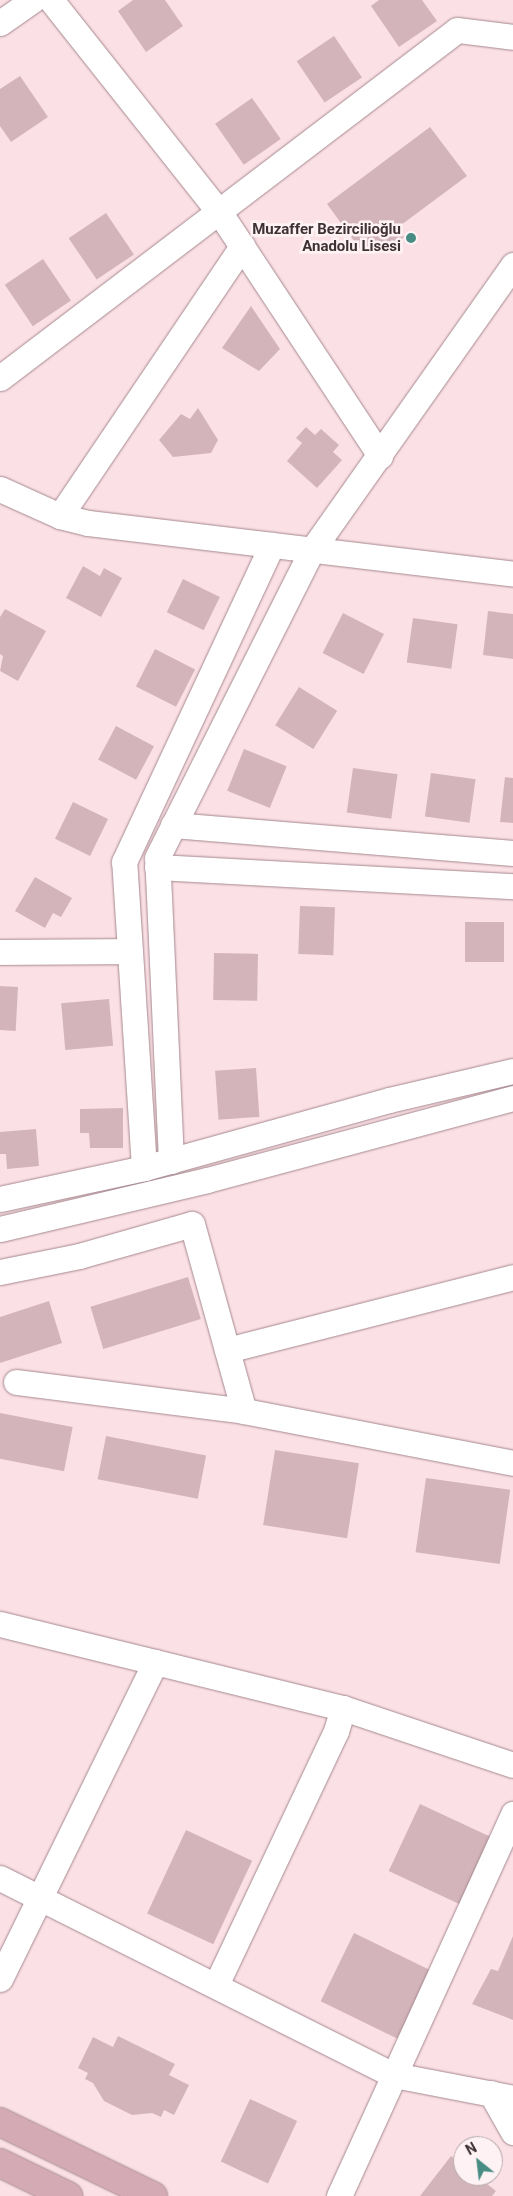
<!DOCTYPE html>
<html>
<head>
<meta charset="utf-8">
<style>
  body { margin:0 }
  #map { position:relative; width:513px; height:2196px; overflow:hidden; background:#fbe1e6; font-family:Roboto,sans-serif }
  div>[style] { position:absolute }
  [style*='--x'] { left:calc(var(--x)*1px); top:calc(var(--y)*1px); width:calc(var(--w)*1px); rotate:calc(var(--a)*1deg) }
  .building>* { inset:0; background:#d3b4bb; transform-origin:0 0 }
  .roads { filter:drop-shadow(0 0 1px #a5888f) drop-shadow(0 0 1px #a5888f) }
  .minor>* { height:25px; margin:-12.5px; padding:0 12.5px; transform-origin:12.5px; border-radius:12.5px; background:#fff }
  .major>* { height:28px; margin:-14px; padding:0 14px; transform-origin:14px; border-radius:14px; background:#d4aab5 }
  .dots>* { width:14px; height:14px; translate:-50% -50%; box-sizing:border-box; border:2px solid #fff2f5; border-radius:50% }
  span { translate:-50% -50%; white-space:nowrap; text-align:center; line-height:1.15; -webkit-text-stroke:5px #fff2f5; paint-order:stroke }
  .poi-label { font-size:15px; color:#3e3234; font-weight:700 }
  .right { translate:-100% -50%; text-align:right }
  .north { position:absolute; left:453px; top:2136px; width:50px; height:50px; box-sizing:border-box; background:#fff2f5; border:1px solid #b2a5a8; border-radius:50%; rotate:331deg; font-size:14px; font-weight:700; line-height:20px; text-align:center; color:#3e3234 }
  .north::after { content:''; display:block; margin:auto; width:18px; height:22px; background:#488d83; clip-path:polygon(50% 0,100% 100%,50% 72%,0 100%) }
</style>
</head>
<body>
<div id="map">
  <div class="building">
    <i style="clip-path:polygon(133px 0,165px 0,183px 26px,146px 52px,118px 11px)"></i>
    <i style="clip-path:polygon(379px 0,422px 0,437px 21px,399px 47px,371px 6px)"></i>
    <i style="left:334px;top:36px;width:50px;height:45px;rotate:56deg"></i>
    <i style="clip-path:polygon(20px 76px,48px 117px,11px 142px,0 126px,0 89px)"></i>
    <i style="left:252px;top:98px;width:50px;height:45px;rotate:55deg"></i>
    <i style="clip-path:polygon(430px 127px,467px 176px,397px 228px,404px 237px,385px 251px,378px 242px,363px 253px,327px 204px)"></i>
    <i style="left:106px;top:213px;width:50px;height:45px;rotate:56deg"></i>
    <i style="left:43px;top:259px;width:50px;height:46px;rotate:56deg"></i>
    <i style="clip-path:polygon(251px 306px,280px 349px,259px 371px,222px 348px)"></i>
    <i style="clip-path:polygon(198px 408px,218px 440px,211px 453px,173px 457px,159px 440px,181px 414px,190px 419px)"></i>
    <i style="clip-path:polygon(306px 427px,315px 435px,321px 429px,339px 445px,333px 452px,342px 460px,317px 488px,287px 461px,302px 443px,296px 438px)"></i>
    <i style="clip-path:polygon(83px 566px,100px 576px,104px 568px,122px 578px,101px 617px,66px 598px)"></i>
    <i style="left:183px;top:579px;width:41px;height:37px;rotate:26deg"></i>
    <i style="clip-path:polygon(5px 609px,46px 631px,18px 681px,0 671px,3px 656px,0 654px,0 617px)"></i>
    <i style="clip-path:polygon(488px 611px,513px 614px,513px 659px,483px 655px)"></i>
    <i style="left:343px;top:613px;width:46px;height:45px;rotate:27deg"></i>
    <i style="left:413px;top:618px;width:45px;height:45px;rotate:8deg"></i>
    <i style="left:155px;top:649px;width:45px;height:42px;rotate:27deg"></i>
    <i style="left:299px;top:687px;width:45px;height:45px;rotate:32deg"></i>
    <i style="left:116px;top:726px;width:43px;height:38px;rotate:28deg"></i>
    <i style="left:244px;top:749px;width:46px;height:45px;rotate:22deg"></i>
    <i style="left:353px;top:768px;width:45px;height:45px;rotate:8deg"></i>
    <i style="left:431px;top:773px;width:45px;height:44px;rotate:8deg"></i>
    <i style="clip-path:polygon(505px 777px,513px 778px,513px 823px,500px 822px)"></i>
    <i style="left:73px;top:802px;width:39px;height:41px;rotate:26deg"></i>
    <i style="clip-path:polygon(35px 877px,72px 898px,61px 917px,53px 913px,45px 928px,15px 911px)"></i>
    <i style="left:300px;top:906px;width:35px;height:48px;rotate:2deg"></i>
    <i style="left:465px;top:922px;width:39px;height:40px"></i>
    <i style="left:214px;top:953px;width:44px;height:47px;rotate:1deg"></i>
    <i style="left:0;top:986px;width:18px;height:44px;rotate:3deg"></i>
    <i style="left:109px;top:999px;width:47px;height:48px;rotate:85deg"></i>
    <i style="left:256px;top:1068px;width:49px;height:41px;rotate:86deg"></i>
    <i style="clip-path:polygon(123px 1108px,123px 1148px,90px 1148px,89px 1133px,80px 1133px,80px 1109px)"></i>
    <i style="clip-path:polygon(36px 1129px,39px 1166px,7px 1169px,6px 1154px,0 1154px,0 1132px)"></i>
    <i style="left:188px;top:1277px;width:44px;height:102px;rotate:73deg"></i>
    <i style="clip-path:polygon(49px 1301px,62px 1343px,0 1363px,0 1317px)"></i>
    <i style="left:0;top:1413px;width:74px;height:45px;rotate:11deg"></i>
    <i style="left:106px;top:1436px;width:102px;height:44px;rotate:11deg"></i>
    <i style="left:275px;top:1450px;width:85px;height:76px;rotate:9deg"></i>
    <i style="left:426px;top:1478px;width:85px;height:75px;rotate:8deg"></i>
    <i style="left:420px;top:1804px;width:86px;height:74px;rotate:25deg"></i>
    <i style="left:186px;top:1830px;width:73px;height:92px;rotate:25deg"></i>
    <i style="left:354px;top:1933px;width:85px;height:76px;rotate:26deg"></i>
    <i style="clip-path:polygon(513px 1936px,513px 2020px,472px 2004px,491px 1969px,498px 1971px)"></i>
    <i style="clip-path:polygon(118px 2036px,175px 2064px,169px 2075px,189px 2085px,174px 2115px,164px 2110px,161px 2117px,152px 2113px,132px 2115px,104px 2101px,93px 2083px,85px 2079px,88px 2073px,78px 2068px,93px 2037px,113px 2047px)"></i>
    <i style="left:250px;top:2099px;width:52px;height:69px;rotate:25deg"></i>
    <i style="clip-path:polygon(451px 2156px,463px 2165px,463px 2176px,477px 2176px,496px 2191px,492px 2196px,420px 2196px)"></i>
  </div>
  <div class="roads">
    <div class="minor">
      <i style="--x:51;--y:0;--w:272;--a:51.6"></i>
      <i style="--x:220;--y:213;--w:291;--a:56.6"></i>
      <i style="--x:0;--y:23;--w:40;--a:-34.9"></i>
      <i style="--x:0;--y:378;--w:574;--a:-37.29"></i>
      <i style="--x:457;--y:30;--w:56;--a:7.1"></i>
      <i style="--x:0;--y:489;--w:66;--a:24.2"></i>
      <i style="--x:60;--y:516;--w:29;--a:14"></i>
      <i style="--x:88;--y:523;--w:428;--a:6.8"></i>
      <i style="--x:60;--y:516;--w:326;--a:-56"></i>
      <i style="--x:173;--y:825;--w:341;--a:4.7"></i>
      <i style="--x:157;--y:867;--w:357;--a:3.1"></i>
      <i style="--x:0;--y:952;--w:130;--a:-0.4"></i>
      <i style="--x:171;--y:1161;--w:303;--a:-92.6"></i>
      <i style="--x:157;--y:858;--w:345;--a:-63.3"></i>
      <i style="--x:312;--y:550;--w:349;--a:-54.8"></i>
      <i style="--x:144;--y:1168;--w:307;--a:-93.7"></i>
      <i style="--x:124;--y:862;--w:350;--a:-65"></i>
      <i style="--x:0;--y:1199;--w:147;--a:-12.1"></i>
      <i style="--x:144;--y:1168;--w:254;--a:-15.5"></i>
      <i style="--x:389;--y:1100;--w:127;--a:-13.2"></i>
      <i style="--x:0;--y:1229;--w:213;--a:-13.3"></i>
      <i style="--x:207;--y:1180;--w:317;--a:-15"></i>
      <i style="--x:0;--y:1272;--w:81;--a:-11.4"></i>
      <i style="--x:79;--y:1256;--w:117;--a:-15.8"></i>
      <i style="--x:192;--y:1224;--w:194;--a:74.5"></i>
      <i style="--x:227;--y:1350;--w:295;--a:-14.3"></i>
      <i style="--x:16;--y:1382;--w:230;--a:7.2"></i>
      <i style="--x:244;--y:1411;--w:274;--a:10.9"></i>
      <i style="--x:0;--y:1624;--w:353;--a:13.8"></i>
      <i style="--x:0;--y:1878;--w:441;--a:26.6"></i>
      <i style="--x:394;--y:2075;--w:121;--a:10.9"></i>
      <i style="--x:0;--y:1979;--w:353;--a:-63.9"></i>
      <i style="--x:216;--y:1985;--w:281;--a:-64.7"></i>
      <i style="--x:336;--y:1731;--w:24;--a:-73"></i>
      <i style="--x:343;--y:1708;--w:179;--a:18.5"></i>
      <i style="--x:491;--y:2093;--w:45;--a:60.6"></i>
      <i style="--x:339;--y:2196;--w:420;--a:-65.5"></i>
    </div>
    <div class="major">
      <i style="--x:0;--y:2122;--w:170;--a:25.8"></i>
      <i style="--x:0;--y:2163;--w:76;--a:25.9"></i>
    </div>
  </div>
  <div class="dots">
    <i style="left:411px;top:238px;background:#488d83"></i>
  </div>
  <div class="poi-label">
    <span class="right" style="left:401px;top:238px">Muzaffer Bezircilioğlu<br>Anadolu Lisesi</span>
  </div>
  <div class="north">N</div>
</div>
</body>
</html>
